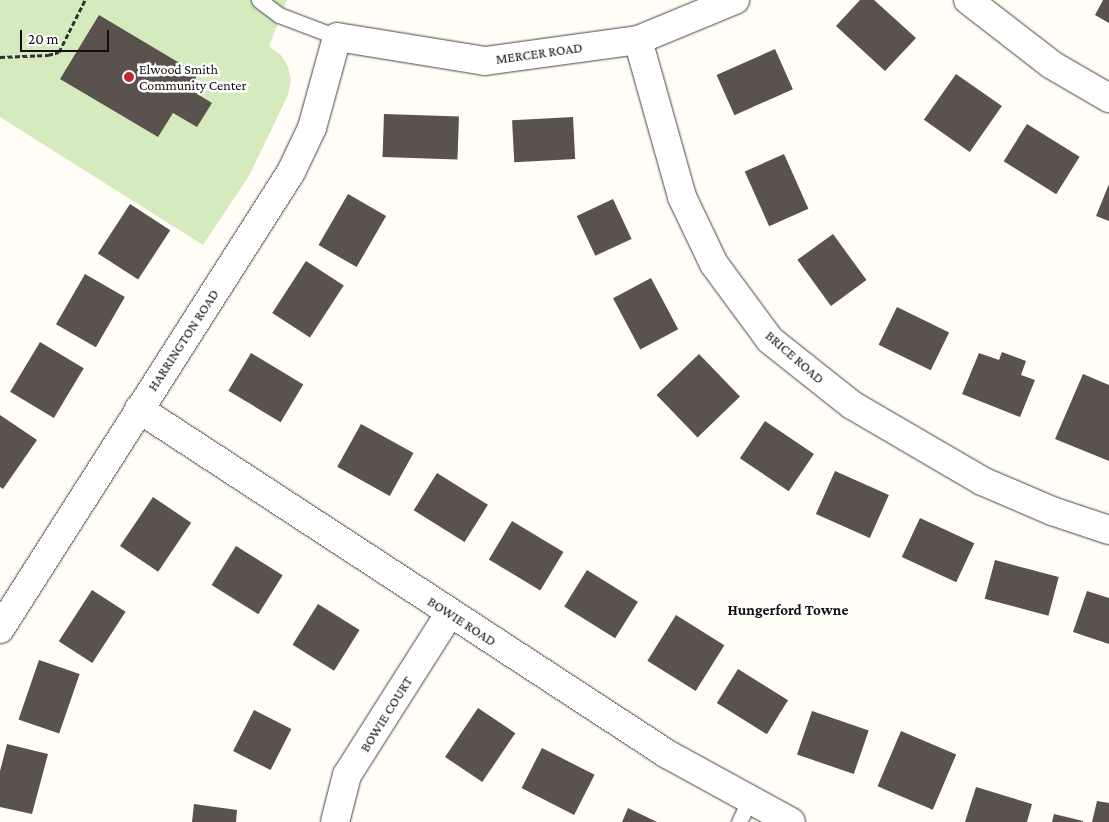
<!DOCTYPE html>
<html>
<head>
<meta charset="utf-8">
<style>
  body { margin:0 }
  #map { position:relative; width:1109px; height:822px; overflow:hidden; background:#fffdf5; font-family:"Crimson Pro",serif }
  div>[style] { position:absolute }
  [style*='--x'] { left:calc(var(--x)*1px); top:calc(var(--y)*1px); width:calc(var(--w)*1px); rotate:calc(var(--a)*1deg) }
  .green>* { inset:0; background:#d5ebbd }
  .building>* { inset:0; background:#5a524d; transform-origin:0 0 }
  .path>* { height:3px; margin-top:-1.5px; transform-origin:0; background:repeating-linear-gradient(90deg,#333 0 5px,transparent 0 7.5px) }
  .roads { filter:drop-shadow(0 0 1px #444) drop-shadow(0 0 1px #444) }
  .service>* { height:15px; margin:-7.5px; padding:0 7.5px; transform-origin:7.5px; border-radius:7.5px; background:#fff }
  .minor>* { height:28px; margin:-14px; padding:0 14px; transform-origin:14px; border-radius:14px; background:#fff }
  .dots>* { width:14px; height:14px; translate:-50% -50%; box-sizing:border-box; border:2px solid #fff; border-radius:50% }
  span { translate:-50% -50%; white-space:nowrap; text-align:center; line-height:1.15; -webkit-text-stroke:5px #fff; paint-order:stroke }
  .street-label { font-size:14px; color:#111 }
  .poi-label { font-size:14px; color:#111 }
  .left { translate:0 -50%; text-align:left }
  .neighbourhood-label { font-size:15px; color:#111; font-weight:700 }
  .scale { position:absolute; left:20px; top:30px; width:89px; height:22px; box-sizing:border-box; border:2px solid #111; border-top:0; padding-left:6px; font-size:15px; line-height:18px; white-space:nowrap; color:#111; -webkit-text-stroke:4px #fff; paint-order:stroke }
</style>
</head>
<body>
<div id="map">
  <div class="green">
    <i style="clip-path:polygon(0 0,287px 0,269px 46px,282px 56px,288px 67px,291px 81px,288px 95px,249px 176px,203px 245px,0 117px)"></i>
  </div>
  <div class="building">
    <i style="clip-path:polygon(860px 0,874px 0,916px 38px,885px 71px,836px 26px)"></i>
    <i style="clip-path:polygon(1103px 0,1109px 0,1109px 23px,1095px 15px)"></i>
    <i style="clip-path:polygon(99px 15px,198px 74px,189px 89px,212px 103px,197px 127px,173px 113px,158px 137px,60px 79px)"></i>
    <i style="left:775px;top:49px;width:44px;height:64px;rotate:66deg"></i>
    <i style="left:956px;top:74px;width:56px;height:56px;rotate:35deg"></i>
    <i style="left:384px;top:114px;width:75px;height:43px;rotate:2deg"></i>
    <i style="left:573px;top:117px;width:42px;height:61px;rotate:87deg"></i>
    <i style="left:1027px;top:124px;width:62px;height:44px;rotate:32deg"></i>
    <i style="left:784px;top:154px;width:60px;height:43px;rotate:66deg"></i>
    <i style="clip-path:polygon(1109px 184px,1109px 221px,1096px 216px)"></i>
    <i style="left:348px;top:194px;width:44px;height:59px;rotate:30deg"></i>
    <i style="left:613px;top:199px;width:44px;height:40px;rotate:65deg"></i>
    <i style="left:130px;top:204px;width:48px;height:59px;rotate:33deg"></i>
    <i style="left:833px;top:234px;width:57px;height:44px;rotate:54deg"></i>
    <i style="left:306px;top:261px;width:45px;height:62px;rotate:33deg"></i>
    <i style="left:85px;top:274px;width:46px;height:58px;rotate:30deg"></i>
    <i style="left:651px;top:278px;width:58px;height:43px;rotate:62deg"></i>
    <i style="left:897px;top:307px;width:58px;height:42px;rotate:26deg"></i>
    <i style="left:40px;top:342px;width:51px;height:58px;rotate:31deg"></i>
    <i style="clip-path:polygon(1002px 352px,1026px 361px,1021px 375px,1035px 380px,1020px 417px,962px 394px,979px 353px,999px 360px)"></i>
    <i style="left:251px;top:353px;width:61px;height:44px;rotate:31deg"></i>
    <i style="left:699px;top:354px;width:59px;height:59px;rotate:46deg"></i>
    <i style="clip-path:polygon(1083px 374px,1109px 385px,1109px 461px,1055px 439px)"></i>
    <i style="clip-path:polygon(0 415px,37px 440px,3px 489px,0 487px)"></i>
    <i style="left:765px;top:421px;width:59px;height:45px;rotate:34deg"></i>
    <i style="left:361px;top:424px;width:60px;height:49px;rotate:29deg"></i>
    <i style="left:835px;top:471px;width:59px;height:47px;rotate:24deg"></i>
    <i style="left:437px;top:473px;width:60px;height:44px;rotate:32deg"></i>
    <i style="left:153px;top:497px;width:46px;height:59px;rotate:34deg"></i>
    <i style="left:920px;top:518px;width:60px;height:43px;rotate:25deg"></i>
    <i style="left:512px;top:521px;width:60px;height:45px;rotate:31deg"></i>
    <i style="left:236px;top:546px;width:55px;height:46px;rotate:32deg"></i>
    <i style="left:995px;top:560px;width:66px;height:40px;rotate:15deg"></i>
    <i style="left:587px;top:570px;width:60px;height:43px;rotate:32deg"></i>
    <i style="left:92px;top:590px;width:40px;height:61px;rotate:33deg"></i>
    <i style="clip-path:polygon(1087px 591px,1109px 598px,1109px 644px,1073px 632px)"></i>
    <i style="left:318px;top:604px;width:49px;height:48px;rotate:32deg"></i>
    <i style="left:676px;top:615px;width:57px;height:54px;rotate:32deg"></i>
    <i style="left:39px;top:660px;width:43px;height:63px;rotate:19deg"></i>
    <i style="left:738px;top:669px;width:59px;height:40px;rotate:32deg"></i>
    <i style="left:478px;top:708px;width:45px;height:59px;rotate:34deg"></i>
    <i style="left:254px;top:710px;width:42px;height:46px;rotate:27deg"></i>
    <i style="left:812px;top:711px;width:60px;height:46px;rotate:19deg"></i>
    <i style="left:901px;top:731px;width:60px;height:60px;rotate:23deg"></i>
    <i style="clip-path:polygon(7px 744px,48px 754px,32px 814px,0 807px,0 771px)"></i>
    <i style="left:542px;top:748px;width:59px;height:45px;rotate:27deg"></i>
    <i style="clip-path:polygon(976px 787px,1032px 804px,1027px 822px,965px 822px)"></i>
    <i style="clip-path:polygon(1097px 801px,1109px 803px,1109px 822px,1092px 822px)"></i>
    <i style="clip-path:polygon(194px 804px,237px 810px,236px 822px,192px 822px)"></i>
    <i style="clip-path:polygon(628px 808px,657px 822px,622px 822px)"></i>
    <i style="clip-path:polygon(1054px 814px,1083px 821px,1083px 822px,1052px 822px)"></i>
  </div>
  <div class="path">
    <i style="--x:0;--y:57;--w:48;--a:-2.4"></i>
    <i style="--x:48;--y:55;--w:11;--a:-15"></i>
    <i style="--x:59;--y:52;--w:58;--a:-63.4"></i>
  </div>
  <div class="roads">
    <div class="service">
      <i style="--x:259;--y:0;--w:25;--a:37"></i>
      <i style="--x:279;--y:15;--w:62;--a:20.8"></i>
      <i style="--x:739;--y:822;--w:23;--a:-65"></i>
    </div>
    <div class="minor">
      <i style="--x:968;--y:0;--w:106;--a:37.7"></i>
      <i style="--x:1052;--y:65;--w:66;--a:30.1"></i>
      <i style="--x:638;--y:40;--w:163;--a:74.3"></i>
      <i style="--x:682;--y:197;--w:74;--a:64.5"></i>
      <i style="--x:714;--y:264;--w:94;--a:53.6"></i>
      <i style="--x:770;--y:340;--w:105;--a:38.4"></i>
      <i style="--x:852;--y:405;--w:151;--a:30.3"></i>
      <i style="--x:982;--y:481;--w:76;--a:23.2"></i>
      <i style="--x:1052;--y:511;--w:60;--a:18.4"></i>
      <i style="--x:139;--y:409;--w:631;--a:33.16"></i>
      <i style="--x:667;--y:754;--w:141;--a:28.7"></i>
      <i style="--x:0;--y:629;--w:542;--a:-57.51"></i>
      <i style="--x:291;--y:172;--w:49;--a:-64.5"></i>
      <i style="--x:312;--y:128;--w:94;--a:-74.6"></i>
      <i style="--x:337;--y:37;--w:150;--a:9.2"></i>
      <i style="--x:485;--y:61;--w:154;--a:-7.8"></i>
      <i style="--x:638;--y:40;--w:105;--a:-22.4"></i>
      <i style="--x:335;--y:822;--w:49;--a:-75.7"></i>
      <i style="--x:347;--y:775;--w:192;--a:-57.6"></i>
    </div>
  </div>
  <div class="dots">
    <i style="left:129px;top:77px;background:#c4262e"></i>
  </div>
  <div class="street-label">
    <span style="left:539px;top:53px;rotate:-8deg">MERCER ROAD</span>
    <span style="left:183px;top:340px;rotate:-57deg">HARRINGTON ROAD</span>
    <span style="left:795px;top:357px;rotate:41deg">BRICE ROAD</span>
    <span style="left:462px;top:621px;rotate:33deg">BOWIE ROAD</span>
    <span style="left:386px;top:714px;rotate:-58deg">BOWIE COURT</span>
  </div>
  <div class="poi-label">
    <span class="left" style="left:139px;top:77px">Elwood Smith<br>Community Center</span>
  </div>
  <div class="neighbourhood-label">
    <span style="left:788px;top:611px">Hungerford Towne</span>
  </div>
  <div class="scale">20 m</div>
</div>
</body>
</html>
